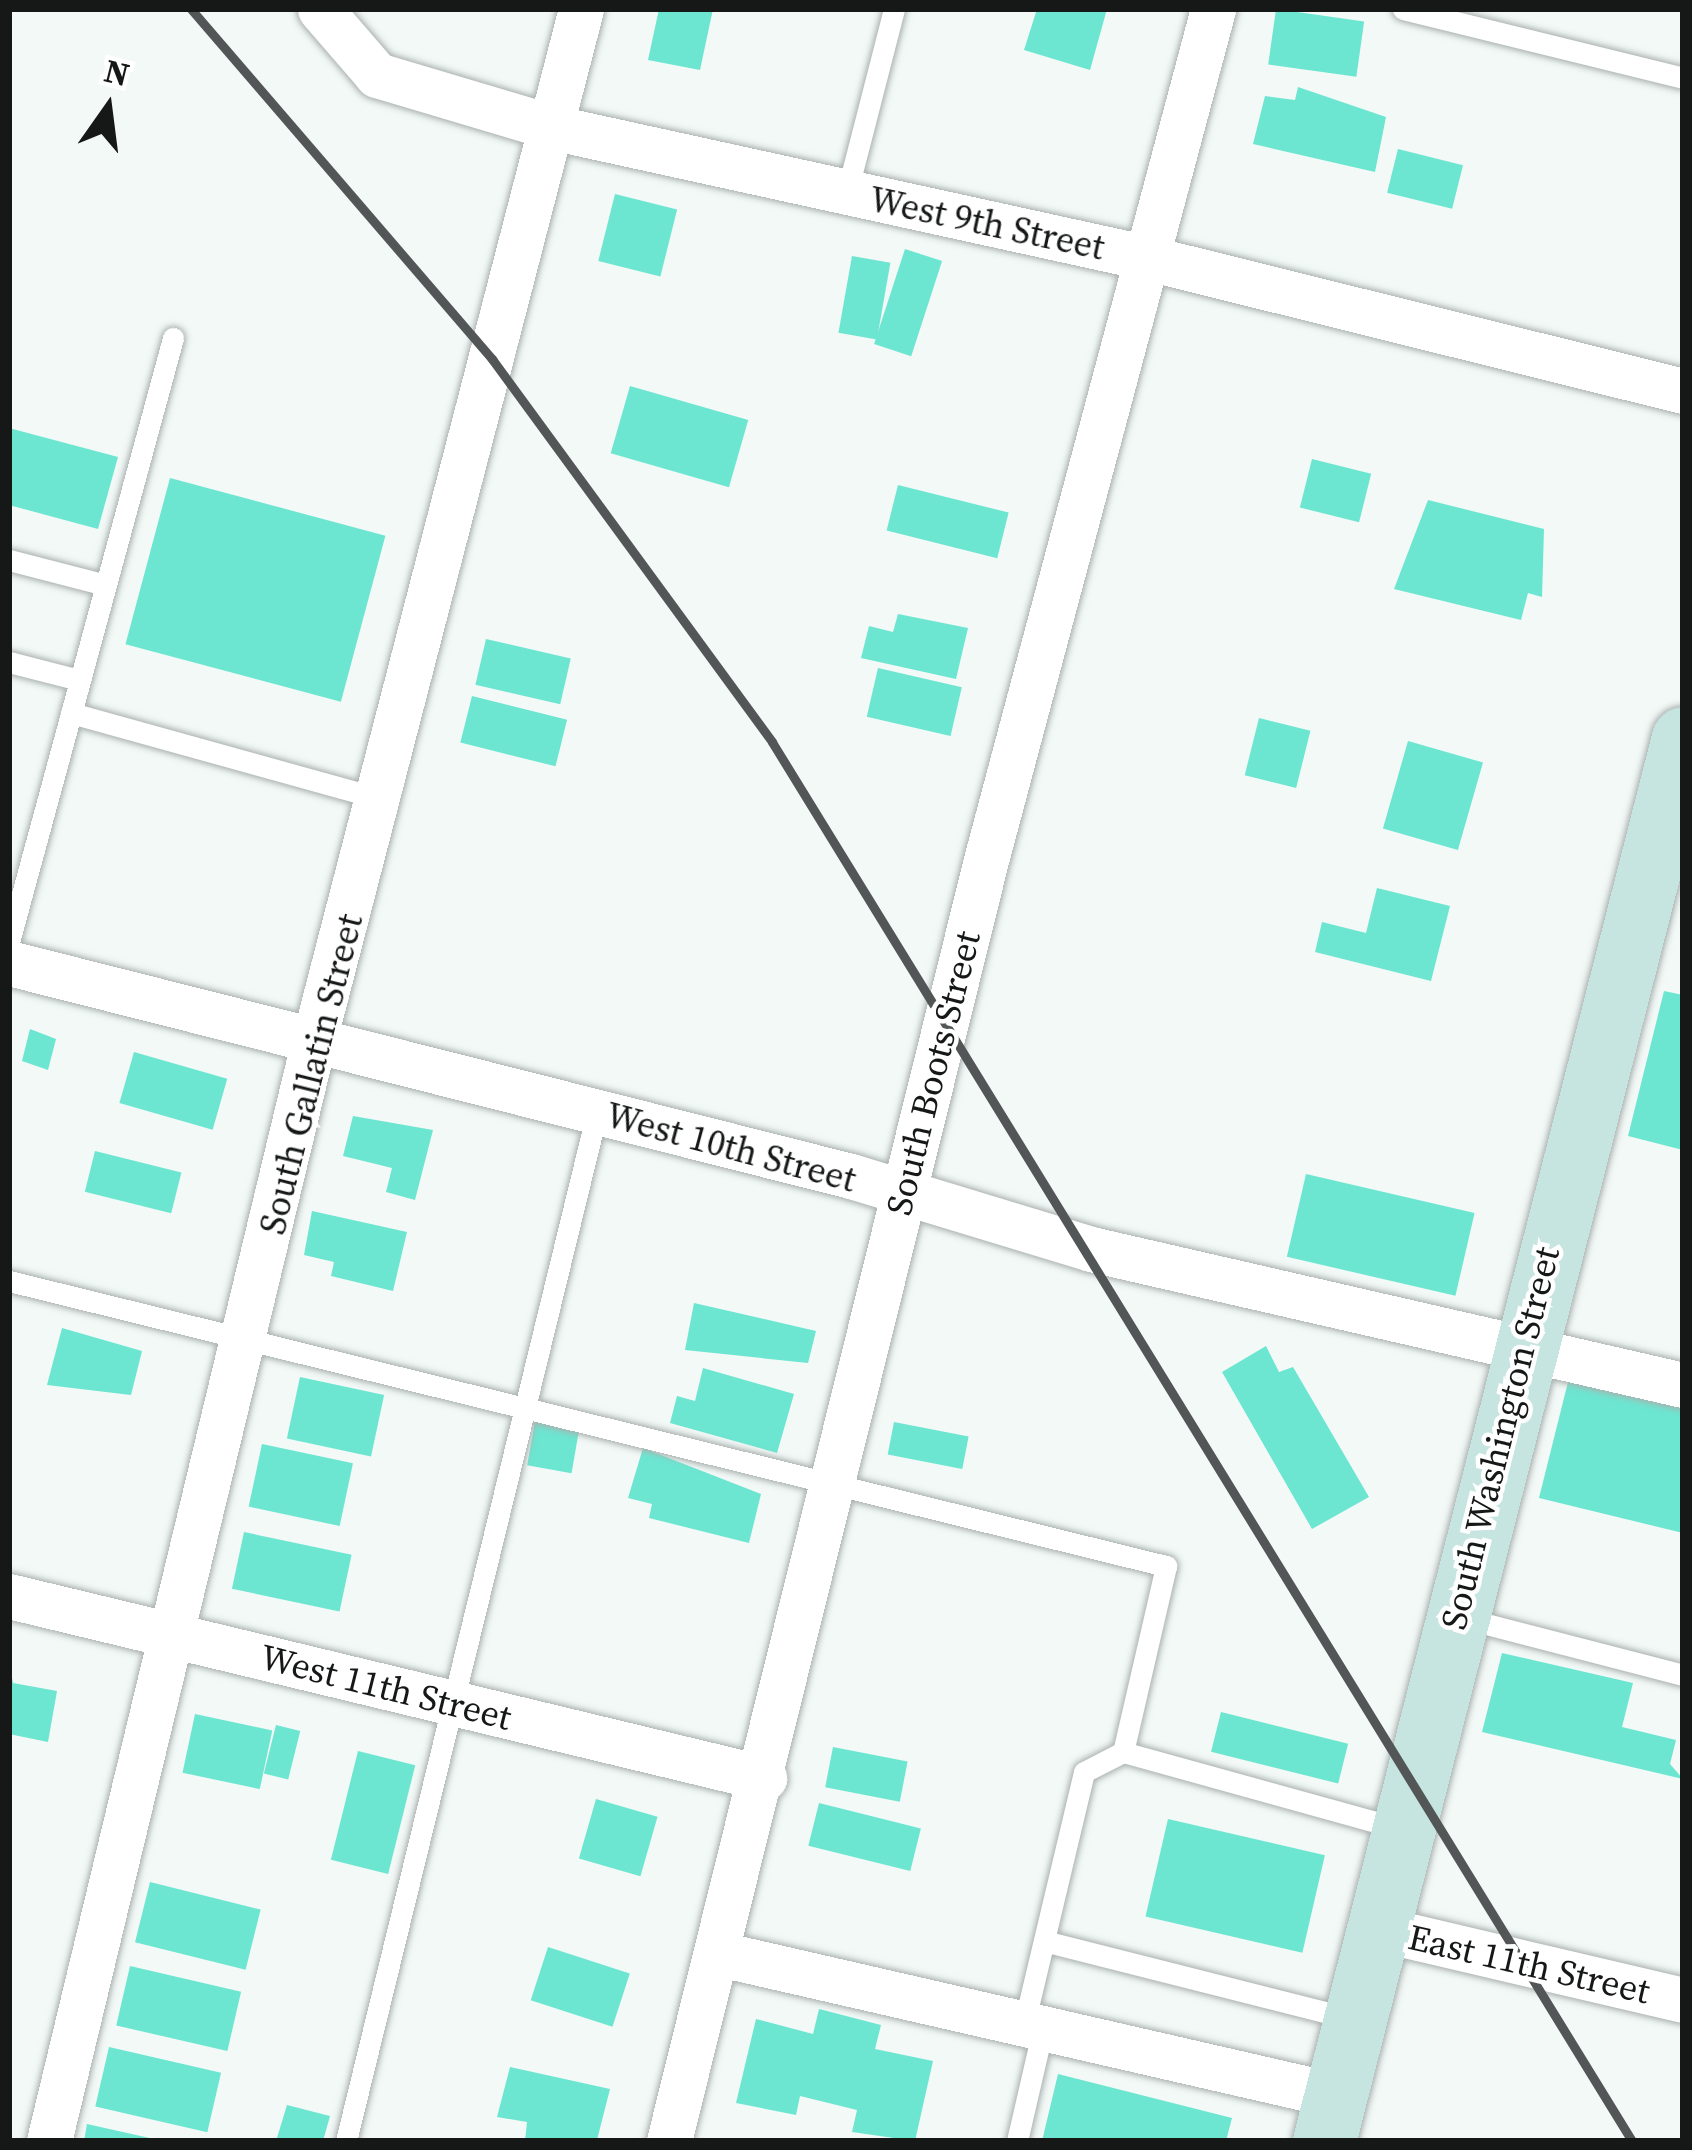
<!DOCTYPE html>
<html>
<head>
<meta charset="utf-8">
<style>
  body { margin:0 }
  #map { position:relative; width:1692px; height:2150px; overflow:hidden; background:#f2f9f7; font-family:"Source Serif 4",serif }
  div>[style] { position:absolute }
  [style*='--x'] { left:calc(var(--x)*1px); top:calc(var(--y)*1px); width:calc(var(--w)*1px); rotate:calc(var(--a)*1deg) }
  .building>* { inset:0; background:#6ce6d1; transform-origin:0 0 }
  .roads { filter:drop-shadow(0 0 3px #aab1af) drop-shadow(0 0 3px #aab1af) }
  .lane>* { height:21px; margin:-10.5px; padding:0 10.5px; transform-origin:10.5px; border-radius:10.5px; background:#fff }
  .street>* { height:45px; margin:-22.5px; padding:0 22.5px; transform-origin:22.5px; border-radius:22.5px; background:#fff }
  .secondary>* { height:63px; margin:-31.5px; padding:0 31.5px; transform-origin:31.5px; border-radius:31.5px; background:#c6e4e0 }
  .rail>* { height:9px; margin:-4.5px; padding:0 4.5px; transform-origin:4.5px; border-radius:4.5px; background:#535656 }
  span { translate:-50% -50%; white-space:nowrap; text-align:center; line-height:1.15; -webkit-text-stroke:9px #fff; paint-order:stroke }
  .street-label { font-size:36px; color:#161818 }
  .frame { position:absolute; inset:0; border:12px solid #161818; pointer-events:none }
  .north { position:absolute; left:48px; top:48px; width:120px; height:120px; -webkit-text-stroke:9px #fff; paint-order:stroke; rotate:14deg; font-size:33px; font-weight:700; line-height:48px; text-align:center; color:#161818 }
  .north::after { content:''; display:block; margin:auto; width:42px; height:54px; background:#161818; clip-path:polygon(50% 0,100% 100%,50% 72%,0 100%) }
</style>
</head>
<body>
<div id="map">
  <div class="building">
    <i style="clip-path:polygon(659px 9px,713px 9px,700px 70px,648px 60px)"></i>
    <i style="clip-path:polygon(1037px 9px,1107px 9px,1090px 70px,1024px 50px)"></i>
    <i style="left:1276px;top:9px;width:89px;height:56px;rotate:8deg"></i>
    <i style="clip-path:polygon(1298px 87px,1386px 117px,1375px 172px,1253px 144px,1265px 96px,1295px 100px)"></i>
    <i style="left:1398px;top:149px;width:67px;height:45px;rotate:14deg"></i>
    <i style="left:615px;top:194px;width:64px;height:69px;rotate:14deg"></i>
    <i style="left:905px;top:249px;width:39px;height:100px;rotate:18deg"></i>
    <i style="left:852px;top:256px;width:39px;height:78px;rotate:10deg"></i>
    <i style="left:630px;top:386px;width:123px;height:70px;rotate:16deg"></i>
    <i style="clip-path:polygon(9px 428px,118px 457px,98px 529px,9px 505px)"></i>
    <i style="left:1312px;top:459px;width:61px;height:50px;rotate:14deg"></i>
    <i style="left:170px;top:478px;width:223px;height:172px;rotate:15deg"></i>
    <i style="left:898px;top:485px;width:114px;height:47px;rotate:14deg"></i>
    <i style="clip-path:polygon(1428px 500px,1544px 529px,1542px 597px,1528px 593px,1521px 620px,1394px 589px)"></i>
    <i style="clip-path:polygon(898px 614px,968px 628px,956px 679px,861px 658px,869px 626px,893px 632px)"></i>
    <i style="left:486px;top:639px;width:87px;height:47px;rotate:13deg"></i>
    <i style="left:878px;top:668px;width:86px;height:50px;rotate:13deg"></i>
    <i style="left:472px;top:696px;width:98px;height:48px;rotate:14deg"></i>
    <i style="left:1259px;top:718px;width:53px;height:59px;rotate:14deg"></i>
    <i style="left:1408px;top:741px;width:78px;height:91px;rotate:16deg"></i>
    <i style="clip-path:polygon(1377px 888px,1450px 906px,1431px 981px,1315px 952px,1322px 922px,1366px 933px)"></i>
    <i style="clip-path:polygon(1664px 991px,1683px 995px,1683px 1150px,1628px 1136px)"></i>
    <i style="clip-path:polygon(30px 1029px,56px 1039px,48px 1070px,22px 1061px)"></i>
    <i style="left:134px;top:1052px;width:97px;height:53px;rotate:16deg"></i>
    <i style="clip-path:polygon(353px 1116px,433px 1130px,415px 1200px,386px 1192px,392px 1168px,343px 1156px)"></i>
    <i style="left:95px;top:1151px;width:89px;height:42px;rotate:14deg"></i>
    <i style="left:1306px;top:1174px;width:173px;height:85px;rotate:13deg"></i>
    <i style="clip-path:polygon(312px 1211px,407px 1232px,393px 1291px,331px 1276px,334px 1262px,304px 1255px)"></i>
    <i style="clip-path:polygon(694px 1303px,816px 1331px,808px 1363px,685px 1350px)"></i>
    <i style="clip-path:polygon(62px 1328px,142px 1351px,131px 1395px,47px 1385px)"></i>
    <i style="clip-path:polygon(1266px 1346px,1279px 1372px,1293px 1367px,1369px 1497px,1312px 1529px,1222px 1372px)"></i>
    <i style="clip-path:polygon(703px 1368px,794px 1394px,777px 1453px,670px 1423px,677px 1396px,695px 1401px)"></i>
    <i style="left:300px;top:1377px;width:86px;height:63px;rotate:12deg"></i>
    <i style="clip-path:polygon(1569px 1378px,1683px 1407px,1683px 1533px,1539px 1498px)"></i>
    <i style="left:535px;top:1421px;width:45px;height:45px;rotate:10deg"></i>
    <i style="left:894px;top:1422px;width:76px;height:33px;rotate:11deg"></i>
    <i style="left:262px;top:1444px;width:93px;height:64px;rotate:12deg"></i>
    <i style="clip-path:polygon(643px 1448px,761px 1494px,749px 1543px,649px 1518px,652px 1504px,628px 1498px)"></i>
    <i style="left:244px;top:1532px;width:110px;height:58px;rotate:12deg"></i>
    <i style="clip-path:polygon(1502px 1653px,1633px 1683px,1622px 1727px,1676px 1740px,1670px 1764px,1683px 1779px,1482px 1732px)"></i>
    <i style="clip-path:polygon(9px 1662px,13px 1683px,57px 1691px,48px 1742px,9px 1734px)"></i>
    <i style="left:1221px;top:1712px;width:131px;height:41px;rotate:14deg"></i>
    <i style="left:195px;top:1714px;width:79px;height:60px;rotate:12deg"></i>
    <i style="left:276px;top:1725px;width:25px;height:50px;rotate:14deg"></i>
    <i style="left:833px;top:1747px;width:76px;height:41px;rotate:11deg"></i>
    <i style="left:358px;top:1751px;width:59px;height:112px;rotate:14deg"></i>
    <i style="left:596px;top:1799px;width:64px;height:62px;rotate:16deg"></i>
    <i style="left:819px;top:1803px;width:105px;height:44px;rotate:14deg"></i>
    <i style="left:1168px;top:1819px;width:161px;height:100px;rotate:13deg"></i>
    <i style="left:150px;top:1882px;width:114px;height:62px;rotate:14deg"></i>
    <i style="left:548px;top:1947px;width:86px;height:56px;rotate:18deg"></i>
    <i style="left:130px;top:1966px;width:114px;height:61px;rotate:13deg"></i>
    <i style="clip-path:polygon(819px 2009px,881px 2025px,875px 2049px,933px 2061px,915px 2141px,852px 2132px,857px 2110px,800px 2096px,796px 2115px,736px 2103px,756px 2019px,813px 2034px)"></i>
    <i style="left:109px;top:2047px;width:115px;height:61px;rotate:13deg"></i>
    <i style="clip-path:polygon(510px 2067px,610px 2089px,597px 2140px,525px 2141px,527px 2122px,497px 2117px)"></i>
    <i style="clip-path:polygon(1058px 2074px,1232px 2118px,1226px 2141px,1042px 2141px)"></i>
    <i style="clip-path:polygon(287px 2105px,330px 2116px,323px 2141px,276px 2141px)"></i>
    <i style="clip-path:polygon(87px 2124px,154px 2139px,154px 2141px,84px 2141px)"></i>
  </div>
  <div class="roads">
    <div class="lane">
      <i style="--x:1403;--y:9;--w:288;--a:13.8"></i>
      <i style="--x:847;--y:192;--w:189;--a:-75.6"></i>
      <i style="--x:9;--y:560;--w:100;--a:14.5"></i>
      <i style="--x:9;--y:662;--w:72;--a:14.4"></i>
      <i style="--x:71;--y:713;--w:323;--a:15.5"></i>
      <i style="--x:9;--y:942;--w:626;--a:-74.81"></i>
      <i style="--x:9;--y:1281;--w:1192;--a:13.84"></i>
      <i style="--x:1166;--y:1566;--w:191;--a:103"></i>
      <i style="--x:1463;--y:1618;--w:227;--a:14.5"></i>
      <i style="--x:1044;--y:1941;--w:318;--a:14.2"></i>
      <i style="--x:1024;--y:2024;--w:259;--a:-76.6"></i>
      <i style="--x:1084;--y:1772;--w:44;--a:-27.1"></i>
      <i style="--x:1123;--y:1752;--w:288;--a:15.5"></i>
      <i style="--x:346;--y:2141;--w:1059;--a:-76.29"></i>
      <i style="--x:1017;--y:2141;--w:116;--a:-77"></i>
    </div>
    <div class="street">
      <i style="--x:320;--y:9;--w:87;--a:49.2"></i>
      <i style="--x:377;--y:75;--w:182;--a:16.6"></i>
      <i style="--x:551;--y:127;--w:607;--a:12.37"></i>
      <i style="--x:1144;--y:257;--w:555;--a:13.96"></i>
      <i style="--x:9;--y:963;--w:869;--a:14.2"></i>
      <i style="--x:851;--y:1176;--w:251;--a:16.9"></i>
      <i style="--x:1091;--y:1249;--w:607;--a:12.94"></i>
      <i style="--x:9;--y:1596;--w:777;--a:13.55"></i>
      <i style="--x:1376;--y:1928;--w:315;--a:13.2"></i>
      <i style="--x:720;--y:1954;--w:630;--a:12.93"></i>
      <i style="--x:49;--y:2141;--w:1128;--a:-76.47"></i>
      <i style="--x:313;--y:1044;--w:1069;--a:-75.48"></i>
      <i style="--x:669;--y:2141;--w:1320;--a:-76.1"></i>
      <i style="--x:986;--y:860;--w:881;--a:-75.06"></i>
    </div>
    <div class="secondary">
      <i style="--x:1324;--y:2141;--w:1448;--a:-75.65"></i>
    </div>
  </div>
  <div class="rail">
    <i style="--x:191;--y:9;--w:462;--a:49.3"></i>
    <i style="--x:492;--y:359;--w:474;--a:53.8"></i>
    <i style="--x:772;--y:742;--w:1642;--a:58.42"></i>
  </div>
  <div class="street-label">
    <span style="left:987px;top:223px;rotate:12deg">West 9th Street</span>
    <span style="left:933px;top:1073px;rotate:-76deg">South Boots Street</span>
    <span style="left:311px;top:1074px;rotate:-76deg">South Gallatin Street</span>
    <span style="left:731px;top:1147px;rotate:15deg">West 10th Street</span>
    <span style="left:1500px;top:1438px;rotate:-76deg">South Washington Street</span>
    <span style="left:386px;top:1687px;rotate:14deg">West 11th Street</span>
    <span style="left:1529px;top:1964px;rotate:13deg">East 11th Street</span>
  </div>
  <div class="frame"></div>
  <div class="north">N</div>
</div>
</body>
</html>
